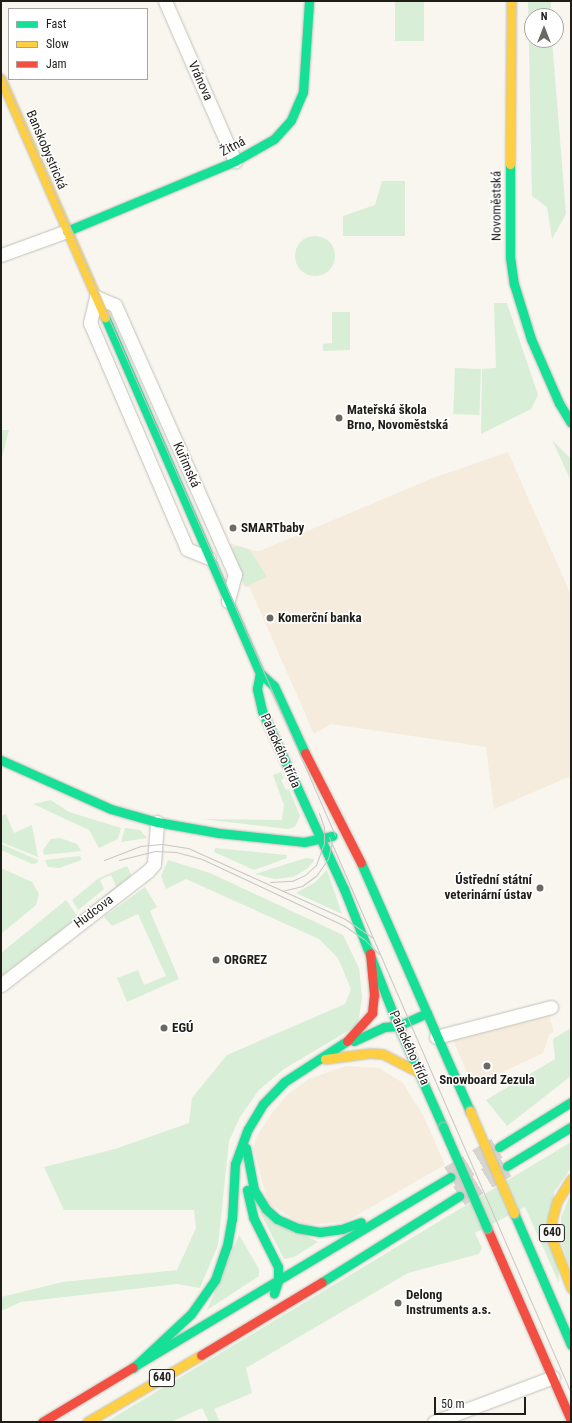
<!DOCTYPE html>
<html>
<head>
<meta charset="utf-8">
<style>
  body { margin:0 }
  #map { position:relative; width:572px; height:1423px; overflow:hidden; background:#f8f6ef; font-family:"Roboto Condensed",sans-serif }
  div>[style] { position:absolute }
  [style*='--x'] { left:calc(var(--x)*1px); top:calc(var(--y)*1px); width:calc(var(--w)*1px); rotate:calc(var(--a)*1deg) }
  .commercial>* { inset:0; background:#f5ecde }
  .green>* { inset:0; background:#d9eed6; transform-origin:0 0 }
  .round { border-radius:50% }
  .highway-tunnel>* { height:22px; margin-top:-11px; transform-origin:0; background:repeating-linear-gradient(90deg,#d7d5cf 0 22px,transparent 0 33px) }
  .roads { filter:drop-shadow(0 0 1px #c2c0ba) drop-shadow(0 0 1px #c2c0ba) }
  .street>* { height:13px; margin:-6.5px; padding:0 6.5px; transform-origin:6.5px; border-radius:6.5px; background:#fefefd }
  .fast>* { height:9px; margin:-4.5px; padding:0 4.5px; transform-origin:4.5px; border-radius:4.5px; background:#16e098 }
  .slow>* { height:9px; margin:-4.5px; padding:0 4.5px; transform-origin:4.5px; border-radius:4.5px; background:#ffcf43 }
  .jam>* { height:9px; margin:-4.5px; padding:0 4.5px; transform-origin:4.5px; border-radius:4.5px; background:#f24e42 }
  .tram>* { height:1px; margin:-0.5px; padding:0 0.5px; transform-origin:0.5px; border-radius:0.5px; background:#c8c7c5 }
  .bridges { filter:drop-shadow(0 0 1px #c2c0ba) drop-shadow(0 0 1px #c2c0ba) }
  .fast-bridge>* { height:9px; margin:-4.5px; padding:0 4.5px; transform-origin:4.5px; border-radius:4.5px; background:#16e098 }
  .slow-bridge>* { height:9px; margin:-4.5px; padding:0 4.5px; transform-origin:4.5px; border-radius:4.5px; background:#ffcf43 }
  .dots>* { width:11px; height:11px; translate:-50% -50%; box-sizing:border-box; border:2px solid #fff; border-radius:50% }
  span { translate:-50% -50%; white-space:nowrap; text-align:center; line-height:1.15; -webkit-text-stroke:3px #fff; paint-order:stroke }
  .shield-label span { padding:1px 3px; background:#fff; border:1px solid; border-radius:3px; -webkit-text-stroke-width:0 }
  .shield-label { font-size:12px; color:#1f1d18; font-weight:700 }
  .street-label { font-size:13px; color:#1f1d18 }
  .poi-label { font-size:13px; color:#1f1d18; font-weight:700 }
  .left { translate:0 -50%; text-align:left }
  .right { translate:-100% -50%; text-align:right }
  .frame { position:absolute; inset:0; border:2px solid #1f1d18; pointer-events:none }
  .legend { position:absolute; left:8px; top:8px; width:140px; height:72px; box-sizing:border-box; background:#fff; border:1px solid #a5a5a3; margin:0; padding:5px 7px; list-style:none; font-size:12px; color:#1f1d18 }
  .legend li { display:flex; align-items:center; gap:8px; height:20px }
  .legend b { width:20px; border:1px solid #a5a5a3 }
  .north { position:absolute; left:524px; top:8px; width:40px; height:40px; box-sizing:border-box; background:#fff; border:1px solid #a5a5a3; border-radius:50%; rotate:0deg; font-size:11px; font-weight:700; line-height:16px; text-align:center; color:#1f1d18 }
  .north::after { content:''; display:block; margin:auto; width:14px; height:18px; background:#6b6963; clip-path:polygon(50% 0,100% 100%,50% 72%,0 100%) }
  .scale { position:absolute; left:434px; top:1397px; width:92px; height:18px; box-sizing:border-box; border:2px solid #1f1d18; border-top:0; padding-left:5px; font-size:12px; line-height:14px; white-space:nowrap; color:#1f1d18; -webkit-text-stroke:3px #fff; paint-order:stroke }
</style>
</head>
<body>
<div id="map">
  <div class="commercial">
    <i style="clip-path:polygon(508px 452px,571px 595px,571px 776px,494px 809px,486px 747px,331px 724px,314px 734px,250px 588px,243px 585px,229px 543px,257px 551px,262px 550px,433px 478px)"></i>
    <i style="clip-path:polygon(551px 1013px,550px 1019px,554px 1031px,549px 1035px,543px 1053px,473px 1086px,452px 1038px)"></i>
    <i style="clip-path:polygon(346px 1066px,379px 1068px,403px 1083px,424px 1117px,445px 1165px,345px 1222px,303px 1225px,268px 1203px,253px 1148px,257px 1136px,272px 1113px,288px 1094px,309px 1079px)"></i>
  </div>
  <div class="green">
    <i style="left:395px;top:1px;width:29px;height:40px"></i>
    <i style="clip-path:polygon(528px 1px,551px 1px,551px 16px,532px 16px,532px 40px,552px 40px,566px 214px,552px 239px,547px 207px,532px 196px)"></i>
    <i style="clip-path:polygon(382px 181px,405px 181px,405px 236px,343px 236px,343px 216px,375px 205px)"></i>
    <i class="round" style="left:295px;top:236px;width:40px;height:40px"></i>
    <i style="clip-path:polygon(494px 303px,507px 303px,538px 395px,531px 409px,481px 434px,482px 369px,496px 368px)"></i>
    <i style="clip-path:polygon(332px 312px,350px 312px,350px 350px,323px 351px,323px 344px,332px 343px)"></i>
    <i style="left:455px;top:368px;width:26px;height:46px;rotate:2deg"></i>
    <i style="clip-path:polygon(1px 430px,9px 430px,1px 461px)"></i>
    <i style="clip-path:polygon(552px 440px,571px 459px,571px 481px)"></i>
    <i style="clip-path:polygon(238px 546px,250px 550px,267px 577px,245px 587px,232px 548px)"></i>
    <i style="clip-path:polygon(281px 772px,284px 778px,281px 780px,286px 790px,289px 789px,300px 816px,295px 827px,288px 829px,201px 819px,282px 820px,284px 805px,273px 775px)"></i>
    <i style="clip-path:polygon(51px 800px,69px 812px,121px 828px,118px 839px,99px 848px,89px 830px,33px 804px)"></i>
    <i style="clip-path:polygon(6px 814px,14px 833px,32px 825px,38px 857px,1px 842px,1px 816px)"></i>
    <i style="clip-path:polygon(125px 828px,140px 830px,147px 838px,121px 842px)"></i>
    <i style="clip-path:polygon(60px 838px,77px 844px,81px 851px,44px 855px,43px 850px,51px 839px)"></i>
    <i style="clip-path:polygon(1px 844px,38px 860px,37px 863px,32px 864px,1px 850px)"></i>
    <i style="clip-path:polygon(215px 848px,287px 855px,287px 858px,254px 870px,214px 852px)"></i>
    <i style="clip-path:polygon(80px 856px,82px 860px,59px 868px,48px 867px,45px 860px)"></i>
    <i style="clip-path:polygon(306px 858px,314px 859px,314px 861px,307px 869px,293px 877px,275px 879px,255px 874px)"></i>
    <i style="clip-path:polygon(168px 860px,210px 873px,343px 935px,359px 968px,362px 997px,358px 1025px,284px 1069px,259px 1090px,240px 1117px,229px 1141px,218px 1245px,200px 1288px,177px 1284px,21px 1302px,1px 1311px,1px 1297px,63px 1282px,177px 1270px,196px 1228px,194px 1210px,64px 1210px,44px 1167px,115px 1149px,189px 1123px,192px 1098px,227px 1055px,345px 1004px,351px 989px,338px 958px,319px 939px,186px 879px,166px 889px,161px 876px)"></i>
    <i style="clip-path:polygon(127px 866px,133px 879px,1px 976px,1px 953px,66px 900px,78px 917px,116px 886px,111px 875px,100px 880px,104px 889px,78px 910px,72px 900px,99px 878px)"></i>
    <i style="clip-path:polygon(1px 868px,32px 882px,39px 894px,36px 905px,1px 934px)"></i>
    <i style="clip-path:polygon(327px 870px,342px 914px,296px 893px,314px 883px)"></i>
    <i style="clip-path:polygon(145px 887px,157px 907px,150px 911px,179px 979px,127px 1002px,117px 978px,138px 970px,144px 985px,166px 976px,138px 914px,112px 926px,104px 917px)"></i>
    <i style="clip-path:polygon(571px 1028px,571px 1076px,507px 1126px,486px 1100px,555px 1059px,553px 1039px)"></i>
    <i style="clip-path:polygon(571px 1142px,571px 1168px,554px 1192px,559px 1283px,525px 1207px,475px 1233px,482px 1248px,479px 1254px,408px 1273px,246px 1368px,252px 1393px,214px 1409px,220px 1422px,209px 1422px,202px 1408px,171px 1422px,106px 1422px)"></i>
    <i style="clip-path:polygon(571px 1193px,571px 1271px,561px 1242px,561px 1218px)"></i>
    <i style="clip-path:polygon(259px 1210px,318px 1242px,294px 1257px,284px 1259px)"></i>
    <i style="clip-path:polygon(239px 1235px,259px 1269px,259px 1276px,207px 1310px)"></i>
  </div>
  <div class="highway-tunnel">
    <i style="--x:450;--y:1177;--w:57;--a:-31.5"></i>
    <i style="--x:459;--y:1196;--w:57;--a:-32"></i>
  </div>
  <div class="roads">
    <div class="street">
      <i style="--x:165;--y:1;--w:175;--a:66.4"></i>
      <i style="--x:1;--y:255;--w:70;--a:-20"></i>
      <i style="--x:209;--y:558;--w:24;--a:-158"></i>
      <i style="--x:187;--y:549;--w:246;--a:-113.2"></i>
      <i style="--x:90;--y:323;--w:27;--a:-77"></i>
      <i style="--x:96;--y:297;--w:21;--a:23"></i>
      <i style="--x:115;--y:305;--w:295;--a:66"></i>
      <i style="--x:235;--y:574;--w:28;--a:105"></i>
      <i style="--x:1;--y:985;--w:186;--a:-37.8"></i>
      <i style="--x:148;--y:871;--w:9;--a:-49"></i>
      <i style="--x:154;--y:864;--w:42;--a:-85.9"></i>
      <i style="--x:436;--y:1037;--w:119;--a:-14.6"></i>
      <i style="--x:434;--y:1422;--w:127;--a:-20.7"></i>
    </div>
    <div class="fast">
      <i style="--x:510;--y:164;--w:93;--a:90"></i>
      <i style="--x:510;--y:257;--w:27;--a:82"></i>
      <i style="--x:514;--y:284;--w:58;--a:72.8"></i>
      <i style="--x:531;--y:339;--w:70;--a:66.4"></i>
      <i style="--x:67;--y:231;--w:182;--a:-22.6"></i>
      <i style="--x:235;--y:161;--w:45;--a:-29.4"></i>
      <i style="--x:274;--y:139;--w:25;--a:-48"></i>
      <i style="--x:291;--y:120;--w:30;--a:-67"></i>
      <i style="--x:303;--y:92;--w:91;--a:-86.2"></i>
      <i style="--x:105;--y:317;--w:388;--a:66.5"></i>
      <i style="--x:260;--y:673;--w:19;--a:43"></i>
      <i style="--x:274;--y:686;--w:74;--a:65.2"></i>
      <i style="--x:559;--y:403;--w:23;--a:59"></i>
      <i style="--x:260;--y:673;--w:16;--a:101"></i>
      <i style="--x:257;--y:689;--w:23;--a:77"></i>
      <i style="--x:262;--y:711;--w:196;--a:65.3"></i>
      <i style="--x:344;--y:889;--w:147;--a:68.5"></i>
      <i style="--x:398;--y:1026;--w:111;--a:66"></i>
      <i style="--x:1;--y:760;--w:120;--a:24"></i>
      <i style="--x:111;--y:809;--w:48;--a:15.8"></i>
      <i style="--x:157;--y:822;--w:63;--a:10.1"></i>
      <i style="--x:219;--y:833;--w:85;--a:6"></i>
      <i style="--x:304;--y:842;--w:29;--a:-12"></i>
      <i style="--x:361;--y:863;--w:271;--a:66.3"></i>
      <i style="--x:354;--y:1041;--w:33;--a:-25"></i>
      <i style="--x:384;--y:1027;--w:14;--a:-4"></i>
      <i style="--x:398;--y:1026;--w:32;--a:-24"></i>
      <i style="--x:499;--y:1147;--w:85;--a:-32"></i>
      <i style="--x:246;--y:1148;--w:43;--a:79.2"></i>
      <i style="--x:254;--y:1190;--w:22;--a:58"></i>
      <i style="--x:266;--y:1209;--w:15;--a:42"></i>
      <i style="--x:277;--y:1219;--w:22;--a:24"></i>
      <i style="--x:297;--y:1228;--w:23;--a:10"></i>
      <i style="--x:320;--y:1232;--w:22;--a:-8"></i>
      <i style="--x:342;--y:1229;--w:20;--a:-20"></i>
      <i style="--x:507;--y:1166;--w:75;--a:-31.4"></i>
      <i style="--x:247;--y:1190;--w:28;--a:77"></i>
      <i style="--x:253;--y:1217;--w:56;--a:63.4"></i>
      <i style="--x:278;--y:1267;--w:14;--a:90"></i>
      <i style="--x:278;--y:1281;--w:13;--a:108"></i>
      <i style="--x:514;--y:1213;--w:144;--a:66.6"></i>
      <i style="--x:322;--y:1282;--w:162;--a:-32.1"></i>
      <i style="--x:133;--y:1367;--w:370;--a:-30.9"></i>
      <i style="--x:133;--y:1368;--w:79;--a:-43"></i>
      <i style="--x:191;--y:1314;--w:42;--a:-54.8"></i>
      <i style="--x:215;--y:1280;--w:36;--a:-71"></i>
      <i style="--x:227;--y:1246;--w:27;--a:-80"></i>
      <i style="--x:232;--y:1219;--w:55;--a:-86.9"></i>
      <i style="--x:235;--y:1164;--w:37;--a:-70"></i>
      <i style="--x:248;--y:1129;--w:29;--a:-59"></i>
      <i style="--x:263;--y:1104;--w:30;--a:-46"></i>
      <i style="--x:284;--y:1082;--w:75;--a:-33.1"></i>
    </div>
    <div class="slow">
      <i style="--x:1;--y:79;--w:260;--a:66.4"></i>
      <i style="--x:510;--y:164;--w:163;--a:-89.6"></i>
      <i style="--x:325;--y:1059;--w:45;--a:-7.6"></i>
      <i style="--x:370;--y:1053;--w:13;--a:4"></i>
      <i style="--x:383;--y:1054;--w:42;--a:27.2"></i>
      <i style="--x:571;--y:1179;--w:26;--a:122"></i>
      <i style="--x:557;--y:1201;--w:20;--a:105"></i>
      <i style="--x:552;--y:1220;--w:19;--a:90"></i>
      <i style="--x:552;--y:1239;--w:53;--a:68.8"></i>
      <i style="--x:87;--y:1422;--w:132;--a:-30.4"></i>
    </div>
    <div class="jam">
      <i style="--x:305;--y:753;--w:123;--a:63"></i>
      <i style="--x:347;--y:1041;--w:38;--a:-48"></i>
      <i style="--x:372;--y:1013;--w:18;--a:-84"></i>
      <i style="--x:374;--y:995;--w:42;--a:-95.4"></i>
      <i style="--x:487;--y:1228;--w:210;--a:66.4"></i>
      <i style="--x:201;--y:1355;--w:141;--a:-31.1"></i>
      <i style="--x:42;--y:1422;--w:106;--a:-31.1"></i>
    </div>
  </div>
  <div class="tram">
    <i style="--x:1;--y:72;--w:833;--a:66.36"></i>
    <i style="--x:329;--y:837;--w:606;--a:66.48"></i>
    <i style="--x:104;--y:860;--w:39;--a:-21"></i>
    <i style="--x:140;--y:846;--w:22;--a:-5"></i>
    <i style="--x:162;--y:844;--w:26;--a:9"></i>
    <i style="--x:188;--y:848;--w:172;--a:24.3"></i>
    <i style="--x:345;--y:919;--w:34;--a:34"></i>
    <i style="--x:119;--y:860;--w:37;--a:-14"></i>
    <i style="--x:155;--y:851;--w:21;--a:3"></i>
    <i style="--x:176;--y:852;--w:27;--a:15"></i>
    <i style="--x:202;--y:859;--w:156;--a:25.1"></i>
    <i style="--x:343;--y:925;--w:25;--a:34"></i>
    <i style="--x:364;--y:939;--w:21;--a:45"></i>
    <i style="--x:270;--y:882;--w:22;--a:-3"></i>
    <i style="--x:292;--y:881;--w:14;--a:-25"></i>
    <i style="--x:305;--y:875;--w:15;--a:-42"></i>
    <i style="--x:316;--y:865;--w:23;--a:-70"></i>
    <i style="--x:324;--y:843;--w:16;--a:-90"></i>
    <i style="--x:324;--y:827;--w:15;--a:-110"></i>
    <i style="--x:282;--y:891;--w:21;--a:-14"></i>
    <i style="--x:302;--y:886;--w:17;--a:-36"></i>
    <i style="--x:316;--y:876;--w:21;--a:-55"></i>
    <i style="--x:328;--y:859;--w:17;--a:-77"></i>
  </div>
  <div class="bridges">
    <div class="fast-bridge">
      <i style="--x:443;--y:1127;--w:110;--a:66.5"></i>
    </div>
    <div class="slow-bridge">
      <i style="--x:470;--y:1111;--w:111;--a:66.7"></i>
    </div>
  </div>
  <div class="dots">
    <i style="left:339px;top:418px;background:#6b6963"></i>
    <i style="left:233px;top:528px;background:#6b6963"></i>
    <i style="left:270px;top:618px;background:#6b6963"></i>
    <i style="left:540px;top:888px;background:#6b6963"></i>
    <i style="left:216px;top:960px;background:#6b6963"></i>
    <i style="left:164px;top:1028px;background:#6b6963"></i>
    <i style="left:487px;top:1066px;background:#6b6963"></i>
    <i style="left:398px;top:1303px;background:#6b6963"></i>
  </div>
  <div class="shield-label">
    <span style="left:552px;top:1233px">640</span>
    <span style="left:162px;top:1378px">640</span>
  </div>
  <div class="street-label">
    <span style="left:200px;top:81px;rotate:66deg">Vránova</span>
    <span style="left:233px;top:147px;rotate:-28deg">Žitná</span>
    <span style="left:46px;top:150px;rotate:67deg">Banskobystrická</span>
    <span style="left:497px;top:206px;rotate:-90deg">Novoměstská</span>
    <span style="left:186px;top:465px;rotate:66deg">Kuřimská</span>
    <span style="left:280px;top:751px;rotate:66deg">Palackého třída</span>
    <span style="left:94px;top:912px;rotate:-37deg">Hudcova</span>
    <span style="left:409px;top:1048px;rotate:66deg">Palackého třída</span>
  </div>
  <div class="poi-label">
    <span class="left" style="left:347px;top:418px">Mateřská škola<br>Brno, Novoměstská</span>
    <span class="left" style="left:241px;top:528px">SMARTbaby</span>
    <span class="left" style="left:278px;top:618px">Komerční banka</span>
    <span class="right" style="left:532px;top:888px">Ústřední státní<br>veterinární ústav</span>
    <span class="left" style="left:224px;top:960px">ORGREZ</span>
    <span class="left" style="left:172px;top:1028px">EGÚ</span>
    <span style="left:487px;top:1080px">Snowboard Zezula</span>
    <span class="left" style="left:406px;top:1303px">Delong<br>Instruments a.s.</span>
  </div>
  <div class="frame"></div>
  <ul class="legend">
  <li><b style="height:5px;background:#16e098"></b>Fast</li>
  <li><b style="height:5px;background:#ffcf43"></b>Slow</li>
  <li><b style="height:5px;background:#f24e42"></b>Jam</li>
  </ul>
  <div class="north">N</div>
  <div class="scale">50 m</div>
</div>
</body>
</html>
